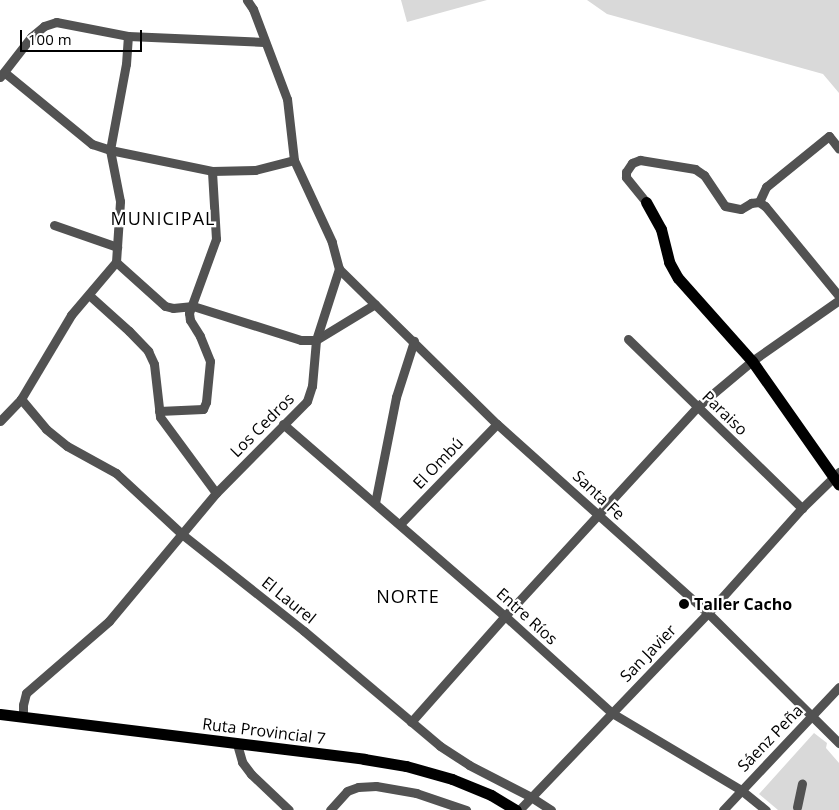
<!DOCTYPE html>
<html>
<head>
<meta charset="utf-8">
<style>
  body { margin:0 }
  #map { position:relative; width:839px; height:810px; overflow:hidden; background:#fff; font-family:"Open Sans",sans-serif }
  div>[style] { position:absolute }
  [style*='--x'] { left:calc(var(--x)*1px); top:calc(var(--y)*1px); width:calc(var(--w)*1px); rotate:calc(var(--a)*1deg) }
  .green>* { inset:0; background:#d9d9d9 }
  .minor>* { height:9px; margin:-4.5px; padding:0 4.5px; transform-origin:4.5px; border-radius:4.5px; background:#525252 }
  .major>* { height:11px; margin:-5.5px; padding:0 5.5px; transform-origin:5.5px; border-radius:5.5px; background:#000 }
  .dots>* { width:14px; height:14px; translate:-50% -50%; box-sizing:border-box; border:2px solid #fff; border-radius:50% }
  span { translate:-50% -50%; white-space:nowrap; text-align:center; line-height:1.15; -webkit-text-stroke:4.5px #fff; paint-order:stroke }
  .street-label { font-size:16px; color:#000 }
  .poi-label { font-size:16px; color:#000; font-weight:700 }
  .left { translate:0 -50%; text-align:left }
  .neighbourhood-label { font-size:18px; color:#000; letter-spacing:1px }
  .scale { position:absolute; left:20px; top:30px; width:122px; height:22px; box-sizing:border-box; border:2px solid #000; border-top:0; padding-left:6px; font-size:15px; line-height:18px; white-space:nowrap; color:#000; -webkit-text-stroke:4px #fff; paint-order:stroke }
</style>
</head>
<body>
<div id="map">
  <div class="green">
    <i style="clip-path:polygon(401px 0,487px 0,407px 22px)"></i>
    <i style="clip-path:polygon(587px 0,839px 0,839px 93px,823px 74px,607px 14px)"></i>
    <i style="clip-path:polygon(814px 733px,827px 743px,826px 748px,839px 763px,839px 810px,778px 810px,759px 794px)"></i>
  </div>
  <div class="minor">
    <i style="--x:4;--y:72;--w:114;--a:39.3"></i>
    <i style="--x:92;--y:144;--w:19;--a:18"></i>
    <i style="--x:110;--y:150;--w:104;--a:11.6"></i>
    <i style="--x:212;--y:171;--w:43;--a:-1.3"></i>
    <i style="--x:255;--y:170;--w:40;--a:-14.4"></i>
    <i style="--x:0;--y:77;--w:51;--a:-52.2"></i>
    <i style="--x:31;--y:37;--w:17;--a:-40"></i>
    <i style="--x:44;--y:26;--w:13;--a:-18"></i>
    <i style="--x:56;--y:22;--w:73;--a:11"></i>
    <i style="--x:128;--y:36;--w:136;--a:2.5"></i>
    <i style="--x:646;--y:202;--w:32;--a:-129"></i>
    <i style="--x:626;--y:177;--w:5;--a:-90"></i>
    <i style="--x:626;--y:172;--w:11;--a:-56"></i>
    <i style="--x:632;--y:163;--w:9;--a:-21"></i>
    <i style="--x:640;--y:160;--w:56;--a:9.3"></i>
    <i style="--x:695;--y:169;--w:11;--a:34"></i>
    <i style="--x:704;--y:175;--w:37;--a:56"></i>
    <i style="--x:725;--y:206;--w:16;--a:11"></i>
    <i style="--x:741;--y:209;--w:12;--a:-31"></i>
    <i style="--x:751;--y:203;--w:8;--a:-7"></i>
    <i style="--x:759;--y:202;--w:7;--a:34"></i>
    <i style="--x:765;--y:206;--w:117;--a:50.6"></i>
    <i style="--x:759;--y:202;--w:17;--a:-65"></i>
    <i style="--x:766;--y:187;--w:81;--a:-39"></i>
    <i style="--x:829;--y:136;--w:16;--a:52"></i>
    <i style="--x:54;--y:225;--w:67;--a:19.2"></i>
    <i style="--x:116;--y:262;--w:66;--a:41.9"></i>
    <i style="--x:165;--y:306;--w:8;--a:14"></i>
    <i style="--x:173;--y:308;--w:20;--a:-6"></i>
    <i style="--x:193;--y:306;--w:113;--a:17.5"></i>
    <i style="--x:301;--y:340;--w:15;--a:0"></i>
    <i style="--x:316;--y:340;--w:69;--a:-31.4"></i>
    <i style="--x:339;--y:269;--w:221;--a:44.5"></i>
    <i style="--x:497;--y:424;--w:283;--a:41.9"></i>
    <i style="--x:708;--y:613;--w:185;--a:44.8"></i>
    <i style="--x:89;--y:295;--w:54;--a:42"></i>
    <i style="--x:129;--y:331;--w:28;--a:46"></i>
    <i style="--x:148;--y:351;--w:14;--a:65"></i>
    <i style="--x:154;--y:364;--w:53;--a:83.5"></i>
    <i style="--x:160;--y:417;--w:94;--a:53.6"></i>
    <i style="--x:628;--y:339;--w:243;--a:44.2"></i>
    <i style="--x:21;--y:399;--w:39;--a:50"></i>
    <i style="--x:46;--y:429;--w:27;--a:39"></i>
    <i style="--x:67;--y:446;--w:56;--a:28.9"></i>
    <i style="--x:116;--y:473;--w:91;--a:42.8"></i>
    <i style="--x:183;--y:535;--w:154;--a:38.4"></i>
    <i style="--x:304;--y:631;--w:178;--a:40.2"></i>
    <i style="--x:440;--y:746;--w:35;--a:33"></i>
    <i style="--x:469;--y:765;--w:70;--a:27.3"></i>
    <i style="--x:531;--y:797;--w:24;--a:33"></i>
    <i style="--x:159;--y:411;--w:44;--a:-2.6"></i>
    <i style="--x:203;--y:409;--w:8;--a:-67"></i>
    <i style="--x:206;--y:402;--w:41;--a:-84.4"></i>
    <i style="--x:210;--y:361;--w:27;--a:-112"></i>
    <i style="--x:200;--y:336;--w:19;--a:-122"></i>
    <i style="--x:190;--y:320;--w:7;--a:-98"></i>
    <i style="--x:189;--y:313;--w:79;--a:-70"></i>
    <i style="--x:216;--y:239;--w:68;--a:-93.4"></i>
    <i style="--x:0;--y:421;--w:30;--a:-46"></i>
    <i style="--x:21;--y:399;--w:98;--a:-59.2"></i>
    <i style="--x:71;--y:315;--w:70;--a:-49.7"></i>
    <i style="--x:116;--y:262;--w:61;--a:-86.2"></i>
    <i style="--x:120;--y:201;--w:52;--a:-101.1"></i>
    <i style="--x:110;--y:150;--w:87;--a:-79.5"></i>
    <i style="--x:126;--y:64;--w:28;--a:-86"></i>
    <i style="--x:283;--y:424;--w:294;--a:40.9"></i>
    <i style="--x:505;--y:616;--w:144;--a:42.2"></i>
    <i style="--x:612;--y:713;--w:150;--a:30.8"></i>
    <i style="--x:741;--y:790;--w:32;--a:39"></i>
    <i style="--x:375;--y:503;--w:108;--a:-78.8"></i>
    <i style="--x:396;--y:397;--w:59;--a:-72.2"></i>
    <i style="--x:400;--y:524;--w:139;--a:-45.9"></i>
    <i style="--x:23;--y:717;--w:12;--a:-90"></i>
    <i style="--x:23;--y:705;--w:12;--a:-76"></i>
    <i style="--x:26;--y:693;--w:110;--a:-40.9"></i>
    <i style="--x:109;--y:621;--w:167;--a:-50.1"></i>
    <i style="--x:216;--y:493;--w:129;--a:-45.3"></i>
    <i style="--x:307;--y:401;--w:16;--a:-72"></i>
    <i style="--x:312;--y:386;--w:46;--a:-85"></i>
    <i style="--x:316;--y:340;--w:75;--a:-72.1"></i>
    <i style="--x:339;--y:269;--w:28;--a:-105"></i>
    <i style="--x:332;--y:242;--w:90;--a:-114.9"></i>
    <i style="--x:294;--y:160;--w:61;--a:-96.5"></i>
    <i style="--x:287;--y:99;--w:96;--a:-110.7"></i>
    <i style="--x:253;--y:9;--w:11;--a:-124"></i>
    <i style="--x:411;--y:722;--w:142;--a:-48.4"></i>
    <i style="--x:505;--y:616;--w:284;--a:-47.4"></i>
    <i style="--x:697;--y:407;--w:72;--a:-39.9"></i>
    <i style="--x:752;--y:361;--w:106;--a:-35"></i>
    <i style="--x:237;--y:744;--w:19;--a:74"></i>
    <i style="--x:242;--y:762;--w:15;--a:53"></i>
    <i style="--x:251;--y:774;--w:52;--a:43.5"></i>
    <i style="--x:797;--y:807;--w:24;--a:-78"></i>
    <i style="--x:330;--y:810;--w:25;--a:-48"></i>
    <i style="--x:347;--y:791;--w:12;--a:-20"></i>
    <i style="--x:358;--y:787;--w:18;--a:-3"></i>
    <i style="--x:376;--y:786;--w:41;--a:9.9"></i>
    <i style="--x:416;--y:793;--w:53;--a:18.8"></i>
    <i style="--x:519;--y:810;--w:273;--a:-46.2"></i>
    <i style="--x:708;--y:613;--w:141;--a:-48.2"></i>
    <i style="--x:802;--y:508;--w:52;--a:-44.2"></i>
    <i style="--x:723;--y:810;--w:169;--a:-46.7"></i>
  </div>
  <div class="major">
    <i style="--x:646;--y:202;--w:31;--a:61"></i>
    <i style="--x:661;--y:229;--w:34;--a:76"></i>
    <i style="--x:669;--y:262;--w:18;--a:61"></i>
    <i style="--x:678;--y:278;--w:111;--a:48.3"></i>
    <i style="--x:752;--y:361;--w:151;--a:54.9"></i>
    <i style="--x:0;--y:714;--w:367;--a:7"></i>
    <i style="--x:364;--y:759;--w:43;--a:9.5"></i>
    <i style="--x:406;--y:766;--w:48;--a:15.8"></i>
    <i style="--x:452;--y:779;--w:42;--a:22.3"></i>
    <i style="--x:491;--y:795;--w:29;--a:31"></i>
  </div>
  <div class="dots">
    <i style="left:684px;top:604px;background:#000"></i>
  </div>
  <div class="street-label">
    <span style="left:725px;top:413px;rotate:44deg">Paraiso</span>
    <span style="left:262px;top:425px;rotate:-45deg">Los Cedros</span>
    <span style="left:438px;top:463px;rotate:-46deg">El Ombú</span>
    <span style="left:599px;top:495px;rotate:43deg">Santa Fe</span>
    <span style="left:289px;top:600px;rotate:39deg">El Laurel</span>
    <span style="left:527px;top:616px;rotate:42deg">Entre Ríos</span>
    <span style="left:648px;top:653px;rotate:-46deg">San Javier</span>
    <span style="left:264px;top:731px;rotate:7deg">Ruta Provincial 7</span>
    <span style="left:770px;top:738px;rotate:-46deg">Sáenz Peña</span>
  </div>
  <div class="poi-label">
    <span class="left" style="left:694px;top:604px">Taller Cacho</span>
  </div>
  <div class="neighbourhood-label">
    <span style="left:163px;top:218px">MUNICIPAL</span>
    <span style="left:408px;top:596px">NORTE</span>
  </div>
  <div class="scale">100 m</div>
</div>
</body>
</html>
